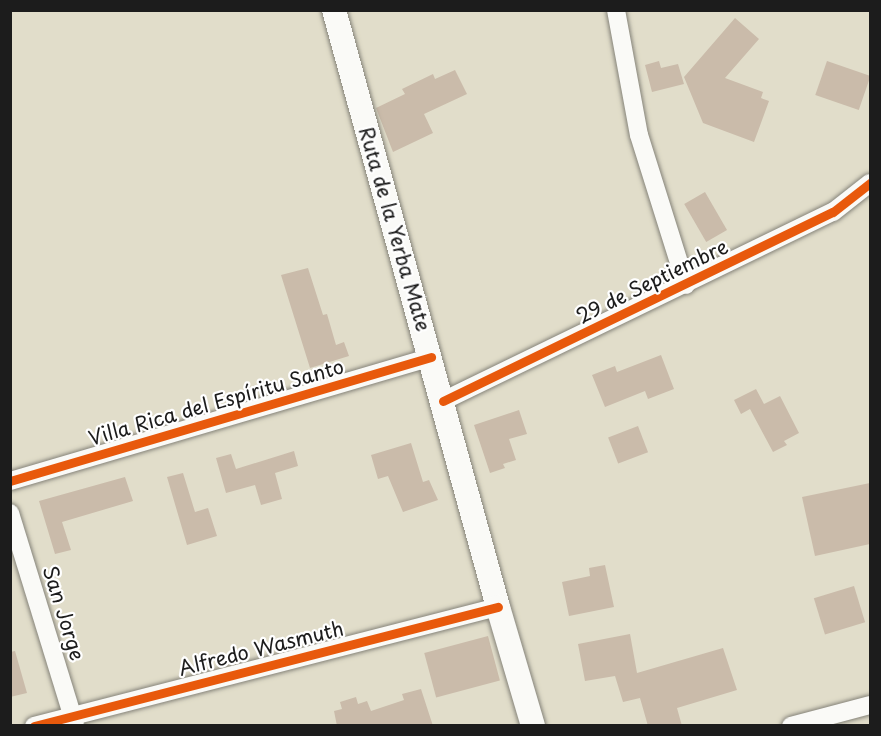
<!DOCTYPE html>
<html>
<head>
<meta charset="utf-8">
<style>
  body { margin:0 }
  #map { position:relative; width:881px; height:736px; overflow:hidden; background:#e1ddca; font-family:"Playpen Sans",sans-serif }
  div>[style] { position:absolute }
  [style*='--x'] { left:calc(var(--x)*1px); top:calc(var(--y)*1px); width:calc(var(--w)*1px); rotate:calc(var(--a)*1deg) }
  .building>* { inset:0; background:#cabbaa; transform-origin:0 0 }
  .roads { filter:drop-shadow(0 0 2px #858379) drop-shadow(0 0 2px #858379) }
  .minor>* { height:18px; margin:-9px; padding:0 9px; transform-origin:9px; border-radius:9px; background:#fafaf7 }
  .secondary>* { height:24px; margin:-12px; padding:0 12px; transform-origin:12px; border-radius:12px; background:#fafaf7 }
  .cycleway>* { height:9px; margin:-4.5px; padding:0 4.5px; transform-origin:4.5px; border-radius:4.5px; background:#e8590c }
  span { translate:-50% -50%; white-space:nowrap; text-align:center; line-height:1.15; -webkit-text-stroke:4.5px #fff; paint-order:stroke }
  .street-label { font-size:20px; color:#1c1c1c }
  .frame { position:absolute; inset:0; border:12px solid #1c1c1c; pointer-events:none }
</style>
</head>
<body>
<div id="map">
  <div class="building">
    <i style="clip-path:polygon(735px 18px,759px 39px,725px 78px,763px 92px,761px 98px,769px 101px,754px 142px,703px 123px,684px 77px)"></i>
    <i style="clip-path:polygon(659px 61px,661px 68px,678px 64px,684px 84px,652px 92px,645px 65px)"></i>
    <i style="left:827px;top:61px;width:46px;height:36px;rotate:19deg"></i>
    <i style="clip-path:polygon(455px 70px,467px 94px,424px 114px,433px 133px,393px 152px,376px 108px,405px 94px,402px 89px,433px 74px,435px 79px)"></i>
    <i style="left:705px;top:192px;width:44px;height:24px;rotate:60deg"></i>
    <i style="clip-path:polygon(308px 268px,323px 315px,327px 314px,336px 345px,344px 342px,349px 356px,310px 368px,281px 275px)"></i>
    <i style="clip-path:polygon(661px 355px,674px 389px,648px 399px,645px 391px,605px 407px,592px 375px,615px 366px,617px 372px)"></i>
    <i style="clip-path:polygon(756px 389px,764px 404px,780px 396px,799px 433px,784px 441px,787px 445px,773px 452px,750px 409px,741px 414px,734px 400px)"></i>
    <i style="clip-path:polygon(519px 410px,527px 434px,509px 439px,516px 460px,503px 464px,505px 468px,490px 473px,474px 425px)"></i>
    <i style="left:638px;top:426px;width:28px;height:32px;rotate:69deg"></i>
    <i style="clip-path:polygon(411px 443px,423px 482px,429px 480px,438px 500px,403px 512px,388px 476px,378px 479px,371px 455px)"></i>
    <i style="clip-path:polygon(294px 451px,298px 466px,275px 473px,282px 499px,261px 505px,255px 485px,226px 493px,216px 458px,231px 454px,236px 469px)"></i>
    <i style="clip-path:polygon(183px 473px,195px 512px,208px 508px,217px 536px,187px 545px,167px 477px)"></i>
    <i style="clip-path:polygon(125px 477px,133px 501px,62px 522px,71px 550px,55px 554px,39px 501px)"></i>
    <i style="clip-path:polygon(870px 483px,870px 544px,815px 556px,802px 497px)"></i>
    <i style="clip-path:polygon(605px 565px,614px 607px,569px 616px,562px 582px,590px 576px,589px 568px)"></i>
    <i style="left:854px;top:586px;width:38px;height:42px;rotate:73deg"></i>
    <i style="clip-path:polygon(630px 634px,637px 673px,723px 648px,737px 690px,677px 708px,682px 726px,648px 726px,640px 698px,623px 702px,615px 676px,585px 681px,578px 644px)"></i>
    <i style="left:488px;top:636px;width:46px;height:66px;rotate:75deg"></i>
    <i style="clip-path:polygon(15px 651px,27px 693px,10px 697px,10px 652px)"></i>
    <i style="clip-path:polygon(421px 689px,433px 726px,337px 726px,334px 711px,342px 709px,340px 702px,356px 697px,358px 704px,367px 701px,371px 711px,404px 700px,402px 694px)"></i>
  </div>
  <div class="roads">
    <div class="minor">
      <i style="--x:616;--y:10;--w:127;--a:79.6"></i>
      <i style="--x:639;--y:135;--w:157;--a:72.6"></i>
      <i style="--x:443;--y:401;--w:433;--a:-25.9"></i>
      <i style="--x:833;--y:212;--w:47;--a:-38.1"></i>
      <i style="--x:10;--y:481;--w:439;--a:-16.4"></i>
      <i style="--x:10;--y:513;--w:221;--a:72.9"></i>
      <i style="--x:34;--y:726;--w:479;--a:-14.4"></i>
      <i style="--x:791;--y:726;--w:82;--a:-14.9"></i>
    </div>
    <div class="secondary">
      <i style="--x:334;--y:10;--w:619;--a:74.64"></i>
      <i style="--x:498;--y:607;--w:124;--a:73.6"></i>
    </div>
  </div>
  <div class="cycleway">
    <i style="--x:443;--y:401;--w:433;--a:-25.9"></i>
    <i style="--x:833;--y:212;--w:47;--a:-38.1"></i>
    <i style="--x:10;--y:481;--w:439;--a:-16.4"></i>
    <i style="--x:34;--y:726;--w:479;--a:-14.4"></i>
  </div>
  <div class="street-label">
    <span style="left:395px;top:229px;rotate:74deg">Ruta de la Yerba Mate</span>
    <span style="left:652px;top:281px;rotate:-26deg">29 de Septiembre</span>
    <span style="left:216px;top:402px;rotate:-16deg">Villa Rica del Espíritu Santo</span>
    <span style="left:64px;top:613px;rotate:73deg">San Jorge</span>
    <span style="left:261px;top:648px;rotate:-14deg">Alfredo Wasmuth</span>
  </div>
  <div class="frame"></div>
</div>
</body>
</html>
